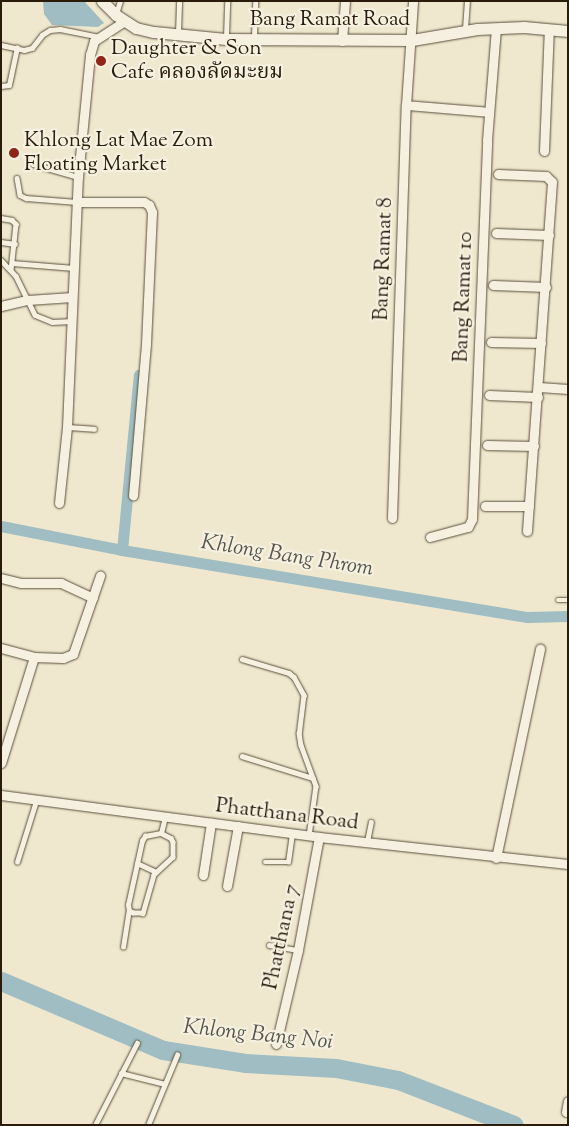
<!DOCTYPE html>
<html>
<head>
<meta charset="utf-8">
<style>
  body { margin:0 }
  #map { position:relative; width:569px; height:1126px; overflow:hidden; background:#efe8ce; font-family:"Sorts Mill Goudy","Noto Serif Thai",serif }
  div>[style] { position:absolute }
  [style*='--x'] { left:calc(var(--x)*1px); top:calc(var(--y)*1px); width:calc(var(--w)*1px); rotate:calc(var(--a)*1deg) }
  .water>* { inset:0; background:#9fbdc2 }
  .canal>* { height:11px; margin:-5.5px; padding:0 5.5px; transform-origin:5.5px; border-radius:5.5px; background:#9fbdc2 }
  .river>* { height:19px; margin:-9.5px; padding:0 9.5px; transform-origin:9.5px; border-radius:9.5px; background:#9fbdc2 }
  .roads { filter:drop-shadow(0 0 1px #5b4e3c) drop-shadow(0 0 1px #5b4e3c) }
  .lane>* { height:4.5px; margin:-2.25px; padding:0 2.25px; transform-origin:2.25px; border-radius:2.25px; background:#f5f0df }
  .street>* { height:9px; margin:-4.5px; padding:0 4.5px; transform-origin:4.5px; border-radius:4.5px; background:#f5f0df }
  .secondary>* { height:11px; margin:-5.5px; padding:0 5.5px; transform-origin:5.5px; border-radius:5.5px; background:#f5f0df }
  .dots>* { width:14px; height:14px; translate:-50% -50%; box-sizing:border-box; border:2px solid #f5f0df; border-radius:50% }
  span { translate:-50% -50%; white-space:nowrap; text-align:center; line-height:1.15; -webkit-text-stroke:4.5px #f5f0df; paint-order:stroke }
  .street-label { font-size:21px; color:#2a1b0b }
  .poi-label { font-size:21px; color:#2a1b0b }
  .left { translate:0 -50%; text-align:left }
  .water-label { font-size:22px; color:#53544b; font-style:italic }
  .frame { position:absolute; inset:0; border:2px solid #2a1b0b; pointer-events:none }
</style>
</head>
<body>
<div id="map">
  <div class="water">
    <i style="clip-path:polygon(43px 1px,84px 1px,104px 23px,98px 27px,52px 25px,44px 14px)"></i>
  </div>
  <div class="canal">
    <i style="--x:1;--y:526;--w:123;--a:11.2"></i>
    <i style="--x:122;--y:550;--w:411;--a:9.4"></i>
    <i style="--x:528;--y:617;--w:40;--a:-1.4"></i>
    <i style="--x:122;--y:550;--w:176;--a:-84.5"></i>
  </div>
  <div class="river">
    <i style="--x:1;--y:981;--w:176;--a:23.1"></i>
    <i style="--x:163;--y:1050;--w:83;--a:9"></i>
    <i style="--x:245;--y:1063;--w:91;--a:3.1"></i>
    <i style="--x:336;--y:1068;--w:63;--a:11"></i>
    <i style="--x:398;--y:1080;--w:124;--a:21.2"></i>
  </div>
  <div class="roads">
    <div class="lane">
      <i style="--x:116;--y:14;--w:14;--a:-73"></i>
      <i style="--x:465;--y:29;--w:28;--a:-86"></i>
      <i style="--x:178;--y:33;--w:32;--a:-88"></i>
      <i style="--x:226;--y:37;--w:36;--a:-88"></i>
      <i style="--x:254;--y:37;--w:36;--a:-88"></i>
      <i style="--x:1;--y:45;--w:24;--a:12"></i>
      <i style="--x:24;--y:50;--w:8;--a:-14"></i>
      <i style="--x:32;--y:48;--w:16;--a:-52"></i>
      <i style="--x:42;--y:35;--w:9;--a:-32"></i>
      <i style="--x:50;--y:30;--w:10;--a:-6"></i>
      <i style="--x:60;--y:29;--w:41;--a:11.3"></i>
      <i style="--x:1;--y:86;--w:8;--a:-7"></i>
      <i style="--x:9;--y:85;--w:38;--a:-78"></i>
      <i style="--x:33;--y:164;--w:47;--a:16.1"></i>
      <i style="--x:17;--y:178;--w:17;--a:80"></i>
      <i style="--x:20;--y:195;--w:7;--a:27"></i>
      <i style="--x:26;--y:198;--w:51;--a:4.5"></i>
      <i style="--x:1;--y:218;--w:11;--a:10"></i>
      <i style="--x:12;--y:220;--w:6;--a:45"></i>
      <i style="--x:16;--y:224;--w:46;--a:96.2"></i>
      <i style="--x:1;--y:242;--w:14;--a:8"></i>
      <i style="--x:1;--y:260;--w:22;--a:47"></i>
      <i style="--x:16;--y:276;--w:43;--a:64"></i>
      <i style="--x:35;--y:315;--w:18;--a:22"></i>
      <i style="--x:52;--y:322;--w:20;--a:-3"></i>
      <i style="--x:12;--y:263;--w:62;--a:4.6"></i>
      <i style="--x:67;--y:427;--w:27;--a:4"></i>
      <i style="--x:558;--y:600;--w:10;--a:0"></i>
      <i style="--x:242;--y:659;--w:49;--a:16.6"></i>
      <i style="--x:289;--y:673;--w:6;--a:39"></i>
      <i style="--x:294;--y:677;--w:21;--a:61"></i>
      <i style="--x:304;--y:695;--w:38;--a:97"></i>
      <i style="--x:299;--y:733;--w:12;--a:81"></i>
      <i style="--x:301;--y:745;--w:44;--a:69.9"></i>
      <i style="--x:316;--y:786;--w:50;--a:98"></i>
      <i style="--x:242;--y:756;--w:74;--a:17.2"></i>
      <i style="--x:161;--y:833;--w:11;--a:27"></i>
      <i style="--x:171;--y:838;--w:4;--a:63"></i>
      <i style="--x:173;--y:842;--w:15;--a:90"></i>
      <i style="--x:173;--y:857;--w:26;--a:137"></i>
      <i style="--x:154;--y:875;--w:40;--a:106"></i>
      <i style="--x:143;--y:913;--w:10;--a:180"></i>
      <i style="--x:133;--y:913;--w:4;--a:-153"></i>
      <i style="--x:129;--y:911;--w:6;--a:-99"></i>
      <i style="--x:128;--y:905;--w:66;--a:-77.7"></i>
      <i style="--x:142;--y:841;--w:6;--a:-59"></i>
      <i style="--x:145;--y:836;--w:16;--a:-11"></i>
      <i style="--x:161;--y:833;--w:16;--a:-76"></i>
      <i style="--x:367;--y:842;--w:20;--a:-79"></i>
      <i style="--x:17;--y:862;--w:64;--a:-72.7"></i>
      <i style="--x:265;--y:862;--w:23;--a:0"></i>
      <i style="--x:288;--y:862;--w:28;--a:-82"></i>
      <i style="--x:137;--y:863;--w:21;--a:25"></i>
      <i style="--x:269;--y:945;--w:29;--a:10"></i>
      <i style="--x:123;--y:947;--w:36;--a:-81"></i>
      <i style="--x:121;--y:1073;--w:45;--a:14"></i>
      <i style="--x:95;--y:1125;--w:92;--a:-62.9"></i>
      <i style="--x:148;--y:1125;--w:76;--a:-67.5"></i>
    </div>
    <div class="street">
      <i style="--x:342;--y:41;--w:40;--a:-85.7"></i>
      <i style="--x:406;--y:105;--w:83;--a:4.8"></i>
      <i style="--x:544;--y:151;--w:122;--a:-87.7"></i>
      <i style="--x:498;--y:174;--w:48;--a:2.4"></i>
      <i style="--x:546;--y:176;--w:8;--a:45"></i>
      <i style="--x:552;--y:182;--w:350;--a:94.1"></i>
      <i style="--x:78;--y:202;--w:66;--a:0"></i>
      <i style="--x:144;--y:202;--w:6;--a:31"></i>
      <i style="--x:149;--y:205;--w:8;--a:67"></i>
      <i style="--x:152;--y:212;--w:132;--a:92.6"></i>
      <i style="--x:146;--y:344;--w:152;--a:94.9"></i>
      <i style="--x:496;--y:233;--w:53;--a:2.2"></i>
      <i style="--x:493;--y:285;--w:53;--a:2.2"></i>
      <i style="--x:1;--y:306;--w:28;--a:-13"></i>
      <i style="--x:28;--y:300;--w:44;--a:-3.9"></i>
      <i style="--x:491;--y:342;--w:50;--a:1.1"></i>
      <i style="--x:539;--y:387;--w:29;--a:4"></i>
      <i style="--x:489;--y:395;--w:49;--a:2.3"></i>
      <i style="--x:487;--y:445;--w:47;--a:1.2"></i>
      <i style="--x:59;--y:503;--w:76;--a:-84"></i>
      <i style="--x:67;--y:427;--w:250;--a:-87.5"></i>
      <i style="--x:78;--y:177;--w:123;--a:-84.4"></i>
      <i style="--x:90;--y:55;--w:15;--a:-74"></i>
      <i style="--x:94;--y:41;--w:37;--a:-33"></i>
      <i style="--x:485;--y:506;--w:44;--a:0"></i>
      <i style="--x:392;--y:518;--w:413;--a:-88.1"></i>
      <i style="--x:406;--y:105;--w:104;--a:-86.1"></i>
      <i style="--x:430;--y:537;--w:39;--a:-15"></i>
      <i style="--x:468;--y:527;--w:9;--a:-63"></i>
      <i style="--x:472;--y:519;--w:379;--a:-87.7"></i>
      <i style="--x:487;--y:140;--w:112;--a:-85.4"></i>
      <i style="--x:1;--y:578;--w:21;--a:14"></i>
      <i style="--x:21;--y:583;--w:40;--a:0"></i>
      <i style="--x:61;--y:583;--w:35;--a:25"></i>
      <i style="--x:1;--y:648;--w:34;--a:15"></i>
      <i style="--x:1;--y:763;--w:111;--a:-72.7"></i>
      <i style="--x:34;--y:657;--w:29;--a:2"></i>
      <i style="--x:63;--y:658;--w:11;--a:-22"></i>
      <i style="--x:73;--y:654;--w:83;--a:-70.9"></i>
      <i style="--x:1;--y:795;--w:321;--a:7.5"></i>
      <i style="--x:319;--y:837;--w:250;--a:6.2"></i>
      <i style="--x:496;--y:858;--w:214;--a:-78.1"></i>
      <i style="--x:203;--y:875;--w:53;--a:-81.3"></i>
      <i style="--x:227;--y:886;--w:61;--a:-79.6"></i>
      <i style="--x:276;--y:1044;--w:97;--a:-76.8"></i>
      <i style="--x:298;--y:950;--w:115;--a:-79.5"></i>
      <i style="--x:566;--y:1112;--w:11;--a:-80"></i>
    </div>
    <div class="secondary">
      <i style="--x:102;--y:1;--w:20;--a:45"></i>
      <i style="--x:116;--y:15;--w:24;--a:33"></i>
      <i style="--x:136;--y:28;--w:18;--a:13"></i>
      <i style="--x:154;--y:32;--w:72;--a:5.6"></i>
      <i style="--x:226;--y:39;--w:186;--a:0.3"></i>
      <i style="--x:412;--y:40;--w:66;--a:-9.6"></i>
      <i style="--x:477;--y:29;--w:47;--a:-2.4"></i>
      <i style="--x:524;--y:27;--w:44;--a:5.2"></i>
    </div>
  </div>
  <div class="dots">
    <i style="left:101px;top:61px;background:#8f2418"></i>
    <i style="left:14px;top:153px;background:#8f2418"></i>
  </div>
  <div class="street-label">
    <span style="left:330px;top:20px">Bang Ramat Road</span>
    <span style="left:384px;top:259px;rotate:-88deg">Bang Ramat 8</span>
    <span style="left:464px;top:297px;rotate:-88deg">Bang Ramat 10</span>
    <span style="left:287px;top:815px;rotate:7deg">Phatthana Road</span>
    <span style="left:282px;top:937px;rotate:-78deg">Phatthana 7</span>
  </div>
  <div class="poi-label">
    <span class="left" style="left:111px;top:61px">Daughter &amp; Son<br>Cafe คลองลัดมะยม</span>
    <span class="left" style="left:24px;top:153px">Khlong Lat Mae Zom<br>Floating Market</span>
  </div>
  <div class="water-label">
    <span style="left:287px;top:557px;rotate:9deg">Khlong Bang Phrom</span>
    <span style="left:258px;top:1036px;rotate:6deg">Khlong Bang Noi</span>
  </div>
  <div class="frame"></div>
</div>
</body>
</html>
